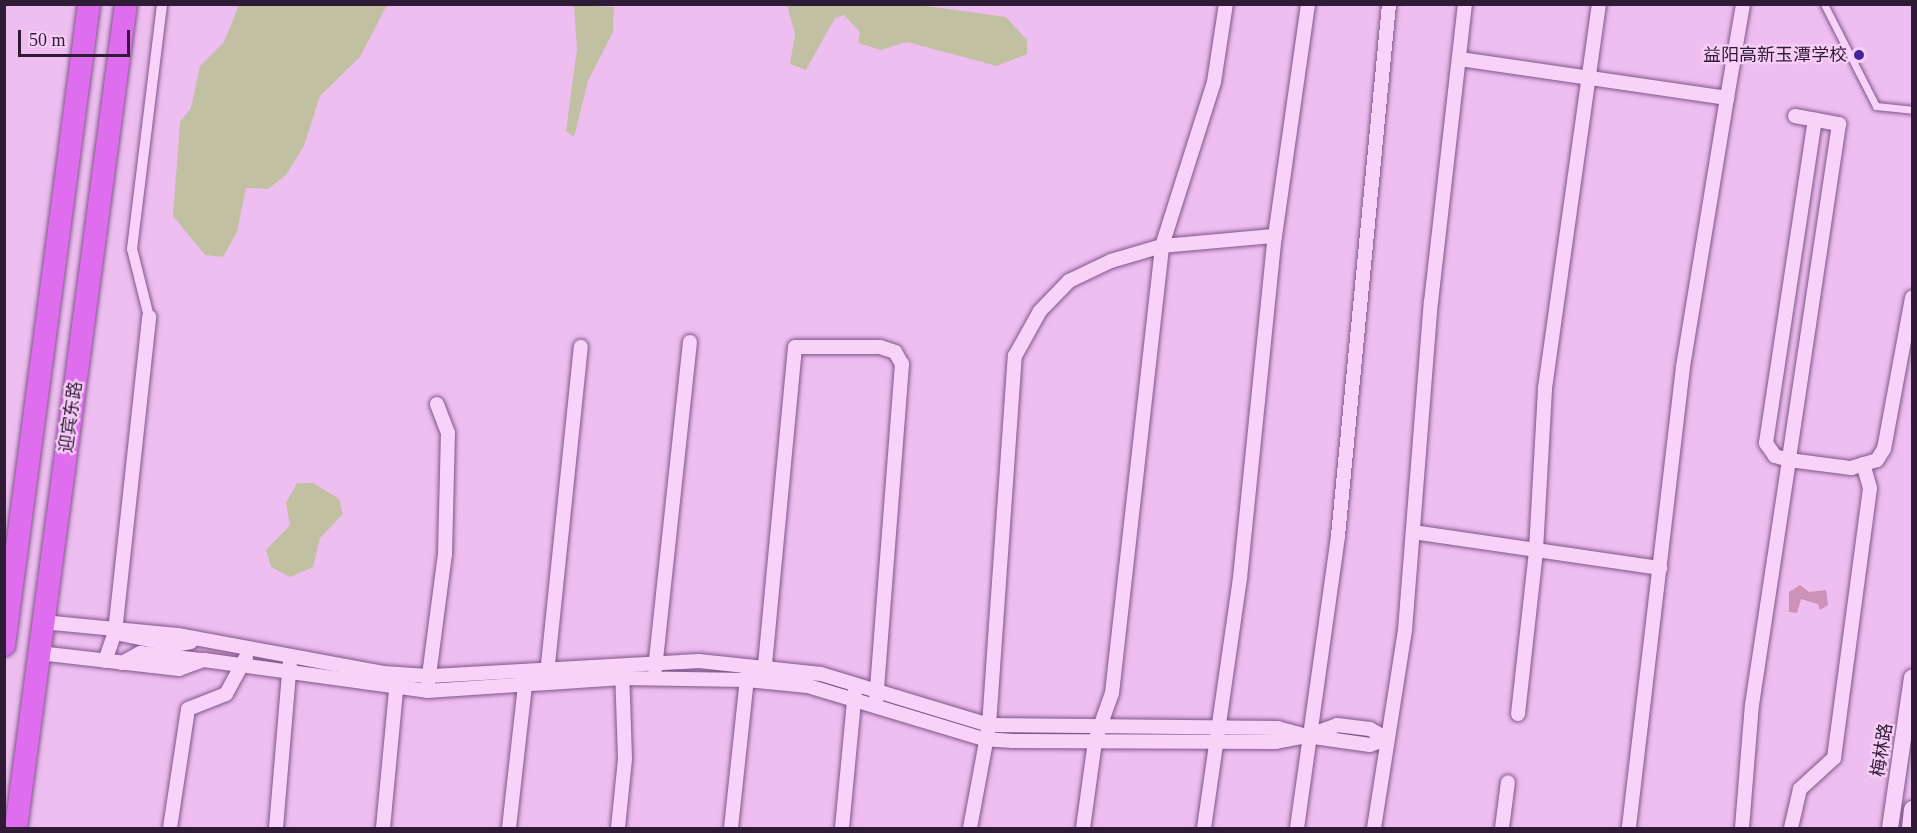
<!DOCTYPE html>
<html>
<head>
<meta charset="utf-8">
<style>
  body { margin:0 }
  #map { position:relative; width:1917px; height:833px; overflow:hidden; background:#eebef0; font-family:"Times New Roman","Noto Sans SC",serif }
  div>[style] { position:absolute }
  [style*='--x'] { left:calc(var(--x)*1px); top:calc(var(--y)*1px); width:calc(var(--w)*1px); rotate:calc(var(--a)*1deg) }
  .green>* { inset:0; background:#ce92b7 }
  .water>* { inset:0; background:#c1c0a2 }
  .roads { filter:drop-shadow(0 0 2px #7f5689) drop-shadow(0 0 2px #7f5689) }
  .service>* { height:7px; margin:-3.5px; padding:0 3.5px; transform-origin:3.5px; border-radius:3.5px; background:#f9d2fa }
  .pedestrian>* { height:10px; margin:-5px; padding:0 5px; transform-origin:5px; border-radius:5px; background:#f9d2fa }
  .minor>* { height:14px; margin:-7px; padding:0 7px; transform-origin:7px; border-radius:7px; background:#f9d2fa }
  .tertiary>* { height:16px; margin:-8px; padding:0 8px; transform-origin:8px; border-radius:8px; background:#f9d2fa }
  .trunk>* { height:22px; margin:-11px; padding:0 11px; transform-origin:11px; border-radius:11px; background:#de6eed }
  .dots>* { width:16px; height:16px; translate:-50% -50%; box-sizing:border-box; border:3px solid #f6cef7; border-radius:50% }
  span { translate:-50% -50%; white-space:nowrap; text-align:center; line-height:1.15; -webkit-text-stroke:4.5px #f6cef7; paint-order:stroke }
  .poi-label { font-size:18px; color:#301b37 }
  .right { translate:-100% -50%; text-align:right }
  .street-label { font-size:18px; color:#301b37 }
  .frame { position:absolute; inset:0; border:6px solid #301b37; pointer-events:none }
  .scale { position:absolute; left:18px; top:30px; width:112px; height:27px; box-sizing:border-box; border:3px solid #301b37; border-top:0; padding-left:8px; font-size:18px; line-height:21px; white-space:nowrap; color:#301b37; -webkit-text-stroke:4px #f6cef7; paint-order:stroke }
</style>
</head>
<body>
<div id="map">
  <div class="green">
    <i style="clip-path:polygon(1800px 585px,1809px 592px,1826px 590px,1828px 605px,1820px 610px,1818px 604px,1801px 599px,1797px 613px,1789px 612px,1789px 592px)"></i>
  </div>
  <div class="water">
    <i style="clip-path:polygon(239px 5px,387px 5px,360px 57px,320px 96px,304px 146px,286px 175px,268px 189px,246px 188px,237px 232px,223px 257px,205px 255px,173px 216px,180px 122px,191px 108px,200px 66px,224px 42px)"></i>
    <i style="clip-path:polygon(574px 5px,614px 7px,613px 32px,588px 81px,574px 137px,566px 131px,577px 49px)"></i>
    <i style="clip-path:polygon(787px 5px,919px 5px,1006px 17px,1027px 40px,1027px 54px,997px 66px,907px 42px,881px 50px,858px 43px,860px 32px,844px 15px,835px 18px,806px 70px,790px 64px,795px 34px)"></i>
    <i style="clip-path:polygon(297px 483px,313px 483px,339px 499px,343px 514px,320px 538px,313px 567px,290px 577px,271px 567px,266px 550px,290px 525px,286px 503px)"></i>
  </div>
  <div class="roads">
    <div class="service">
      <i style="--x:1824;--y:4;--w:114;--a:63"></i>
      <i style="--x:1876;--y:106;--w:36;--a:6"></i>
    </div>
    <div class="pedestrian">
      <i style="--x:149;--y:317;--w:70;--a:-104"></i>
      <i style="--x:132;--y:249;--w:247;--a:-83"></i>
    </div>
    <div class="minor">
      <i style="--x:1460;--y:59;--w:270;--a:8.3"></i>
      <i style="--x:1727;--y:98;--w:273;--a:99.3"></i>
      <i style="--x:1683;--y:367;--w:464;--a:96.7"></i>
      <i style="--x:1727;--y:98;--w:95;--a:-80.3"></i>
      <i style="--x:1795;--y:116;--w:45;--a:10.3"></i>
      <i style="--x:1839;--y:124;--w:340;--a:98.5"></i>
      <i style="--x:1789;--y:460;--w:63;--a:7.4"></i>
      <i style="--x:1851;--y:468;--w:27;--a:-17"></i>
      <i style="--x:1877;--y:460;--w:13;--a:-58"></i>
      <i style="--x:1884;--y:449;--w:154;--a:-79.5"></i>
      <i style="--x:1413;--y:532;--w:250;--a:8.3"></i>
      <i style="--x:120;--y:634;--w:55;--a:11.5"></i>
      <i style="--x:174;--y:645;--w:17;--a:-10"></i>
      <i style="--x:39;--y:653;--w:141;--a:6.5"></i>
      <i style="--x:179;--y:669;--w:27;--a:-20"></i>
      <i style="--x:204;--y:660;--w:225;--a:7.9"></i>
      <i style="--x:427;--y:691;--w:196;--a:-3.8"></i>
      <i style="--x:623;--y:678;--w:124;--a:0.9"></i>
      <i style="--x:747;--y:680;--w:61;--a:5.6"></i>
      <i style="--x:808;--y:686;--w:183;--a:16.8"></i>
      <i style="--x:983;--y:739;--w:30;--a:4"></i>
      <i style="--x:1013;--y:741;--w:263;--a:0.2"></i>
      <i style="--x:1276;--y:742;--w:32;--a:-11"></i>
      <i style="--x:1307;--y:736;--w:32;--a:-20"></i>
      <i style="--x:1337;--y:725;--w:33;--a:7"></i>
      <i style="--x:1370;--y:729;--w:20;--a:30"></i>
      <i style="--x:1387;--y:739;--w:18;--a:161"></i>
      <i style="--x:1370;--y:745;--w:64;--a:-171.9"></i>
      <i style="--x:1307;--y:736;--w:30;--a:-165"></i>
      <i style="--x:1278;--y:728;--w:289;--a:-179.4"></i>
      <i style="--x:989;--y:725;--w:176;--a:-163.1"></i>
      <i style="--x:821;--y:674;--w:123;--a:-173.9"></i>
      <i style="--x:699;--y:661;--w:271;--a:176.8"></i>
      <i style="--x:428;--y:676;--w:45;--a:-176.2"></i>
      <i style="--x:383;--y:673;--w:209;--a:-169.5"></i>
      <i style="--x:177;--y:635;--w:135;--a:-174.5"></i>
      <i style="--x:105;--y:661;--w:31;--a:-71"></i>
      <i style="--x:115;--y:632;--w:317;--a:-83.8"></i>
      <i style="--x:122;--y:663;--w:21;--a:-29"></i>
      <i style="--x:140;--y:653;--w:61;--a:6.5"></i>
      <i style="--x:655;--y:669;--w:329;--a:-83.9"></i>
      <i style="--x:547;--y:674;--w:329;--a:-84.1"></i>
      <i style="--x:764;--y:675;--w:329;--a:-84.6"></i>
      <i style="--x:795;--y:347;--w:85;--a:0"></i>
      <i style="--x:880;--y:347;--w:16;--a:18"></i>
      <i style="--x:895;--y:352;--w:14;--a:60"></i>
      <i style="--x:902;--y:364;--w:337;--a:94.4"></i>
      <i style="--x:428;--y:683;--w:130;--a:-82.5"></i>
      <i style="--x:445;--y:554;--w:121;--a:-88.6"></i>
      <i style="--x:448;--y:433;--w:31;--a:-111"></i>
      <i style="--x:1518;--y:714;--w:165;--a:-83.7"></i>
      <i style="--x:1536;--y:550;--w:162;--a:-86.8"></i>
      <i style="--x:1545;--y:388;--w:388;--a:-82"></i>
      <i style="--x:170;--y:828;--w:120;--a:-81.4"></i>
      <i style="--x:188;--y:709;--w:41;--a:-21.5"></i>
      <i style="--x:226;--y:694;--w:42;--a:-61.6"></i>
      <i style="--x:276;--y:828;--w:166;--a:-85.2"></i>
      <i style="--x:383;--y:828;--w:150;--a:-84.6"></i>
      <i style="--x:509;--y:828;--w:152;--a:-83.6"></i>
      <i style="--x:618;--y:828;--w:69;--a:-84.2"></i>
      <i style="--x:625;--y:759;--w:90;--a:-91.9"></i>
      <i style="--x:731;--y:828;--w:159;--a:-83.9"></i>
      <i style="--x:842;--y:828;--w:139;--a:-84.6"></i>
      <i style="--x:970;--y:828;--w:105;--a:-79.5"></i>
      <i style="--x:989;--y:725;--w:370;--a:-86"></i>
      <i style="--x:1015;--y:356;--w:51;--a:-60.9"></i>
      <i style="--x:1040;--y:311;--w:42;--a:-46"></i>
      <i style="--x:1069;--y:281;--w:47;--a:-25.5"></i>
      <i style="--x:1111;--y:261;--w:53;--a:-16.4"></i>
      <i style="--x:1162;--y:246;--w:172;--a:-72.4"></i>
      <i style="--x:1214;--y:82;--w:79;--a:-81.3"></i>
      <i style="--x:1083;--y:828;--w:88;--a:-82.1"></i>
      <i style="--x:1095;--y:741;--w:51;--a:-70.5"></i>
      <i style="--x:1112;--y:693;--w:450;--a:-83.6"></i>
      <i style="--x:1162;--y:246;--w:113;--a:-5.1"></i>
      <i style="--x:1204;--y:828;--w:253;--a:-81.8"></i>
      <i style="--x:1240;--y:578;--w:344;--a:-84.2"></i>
      <i style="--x:1275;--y:236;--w:234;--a:-81.9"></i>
      <i style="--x:1297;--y:828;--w:295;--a:-82"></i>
      <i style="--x:1338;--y:536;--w:534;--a:-84.52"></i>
      <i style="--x:1374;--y:828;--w:200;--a:-81.1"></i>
      <i style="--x:1405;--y:630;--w:329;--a:-85.5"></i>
      <i style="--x:1431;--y:302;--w:300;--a:-83.5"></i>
      <i style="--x:1502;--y:828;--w:46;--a:-82.6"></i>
      <i style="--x:1742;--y:828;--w:123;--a:-85.4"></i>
      <i style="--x:1752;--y:705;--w:248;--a:-81.4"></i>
      <i style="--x:1789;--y:460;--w:15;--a:-164"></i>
      <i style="--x:1775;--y:456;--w:16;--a:-125"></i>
      <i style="--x:1766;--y:443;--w:327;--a:-81.4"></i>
      <i style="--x:1791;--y:828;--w:40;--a:-77"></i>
      <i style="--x:1800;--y:789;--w:46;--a:-42.4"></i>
      <i style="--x:1834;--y:758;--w:272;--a:-82.4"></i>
      <i style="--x:1870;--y:488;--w:25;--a:-106"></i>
    </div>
    <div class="tertiary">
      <i style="--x:1890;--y:828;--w:152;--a:-81.7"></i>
      <i style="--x:1910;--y:828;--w:19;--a:-84"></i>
    </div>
    <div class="trunk">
      <i style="--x:4;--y:645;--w:647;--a:-82.45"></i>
      <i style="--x:16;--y:828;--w:831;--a:-82.4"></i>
    </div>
  </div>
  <div class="dots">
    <i style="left:1859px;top:55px;background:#43239a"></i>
  </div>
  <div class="poi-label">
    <span class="right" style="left:1847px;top:55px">益阳高新玉潭学校</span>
  </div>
  <div class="street-label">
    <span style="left:71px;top:417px;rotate:-82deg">迎宾东路</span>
    <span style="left:1882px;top:750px;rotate:-81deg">梅林路</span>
  </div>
  <div class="frame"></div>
  <div class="scale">50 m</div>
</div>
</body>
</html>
